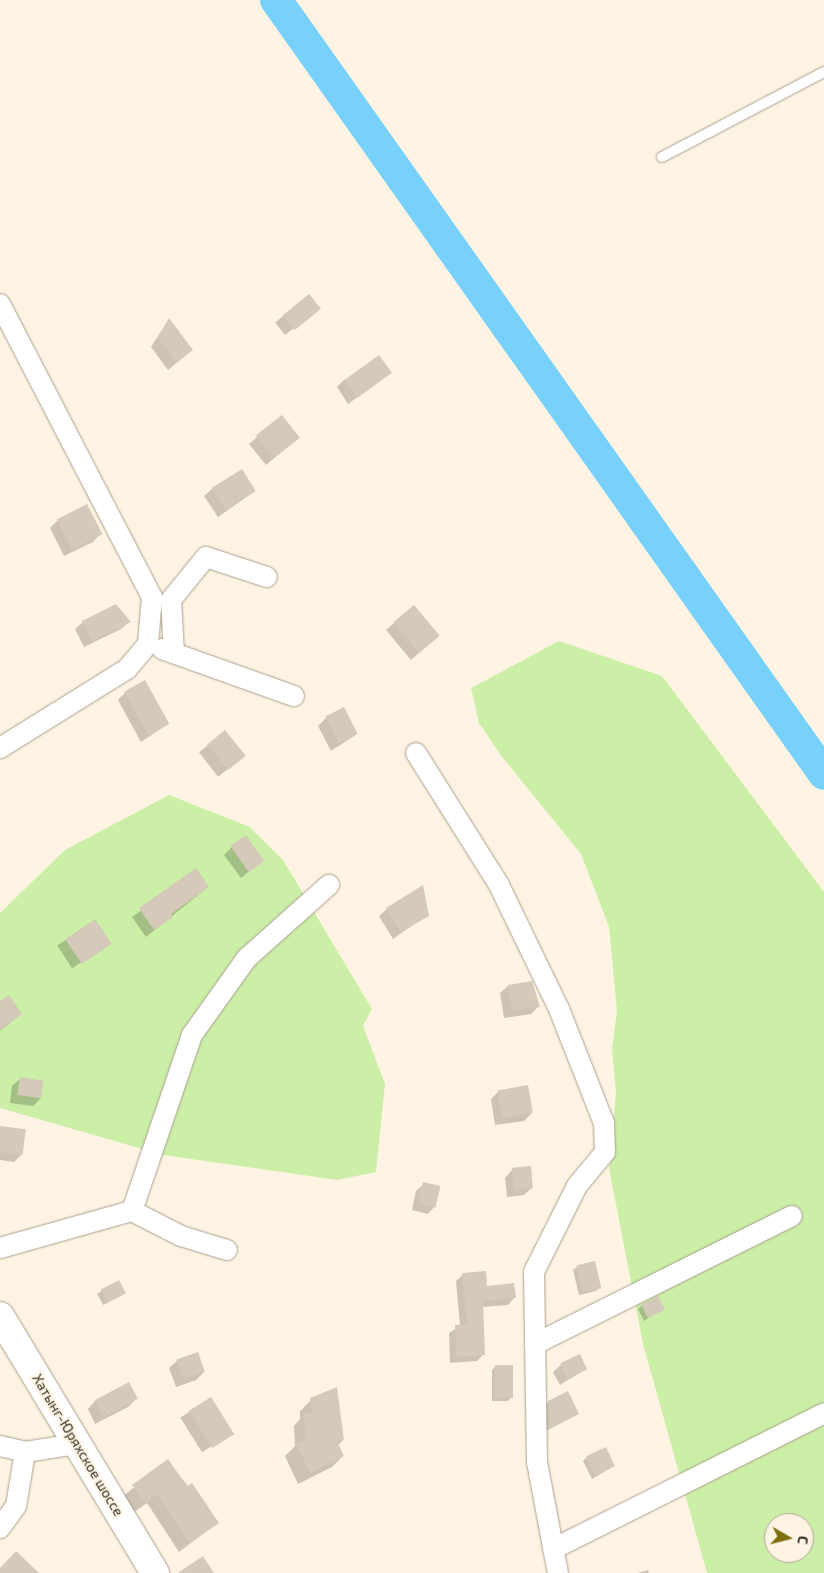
<!DOCTYPE html>
<html>
<head>
<meta charset="utf-8">
<style>
  body { margin:0 }
  #map { position:relative; width:824px; height:1573px; overflow:hidden; background:#fff4e3; font-family:"Exo 2",sans-serif }
  div>[style] { position:absolute }
  [style*='--x'] { left:calc(var(--x)*1px); top:calc(var(--y)*1px); width:calc(var(--w)*1px); rotate:calc(var(--a)*1deg) }
  .green>* { inset:0; background:#ccefa7 }
  .shadow>* { inset:0; background:#0003; transform-origin:0 0 }
  .river>* { height:32px; margin:-16px; padding:0 16px; transform-origin:16px; border-radius:16px; background:#78d1fa }
  .building>* { inset:0; background:#d5cab9; transform-origin:0 0 }
  .roads { filter:drop-shadow(0 0 1px #aba191) drop-shadow(0 0 1px #aba191) }
  .lane>* { height:10px; margin:-5px; padding:0 5px; transform-origin:5px; border-radius:5px; background:#fff }
  .street>* { height:20px; margin:-10px; padding:0 10px; transform-origin:10px; border-radius:10px; background:#fff }
  .secondary>* { height:28px; margin:-14px; padding:0 14px; transform-origin:14px; border-radius:14px; background:#fff }
  span { translate:-50% -50%; white-space:nowrap; text-align:center; line-height:1.15; -webkit-text-stroke:4.5px #fff4e3; paint-order:stroke }
  .street-label { font-size:14px; color:#35312a }
  .north { position:absolute; left:764px; top:1513px; width:50px; height:50px; box-sizing:border-box; background:#fff4e3; border:1px solid #aea699; border-radius:50%; rotate:98deg; font-size:14px; font-weight:700; line-height:20px; text-align:center; color:#35312a }
  .north::after { content:''; display:block; margin:auto; width:18px; height:22px; background:#7d6f0d; clip-path:polygon(50% 0,100% 100%,50% 72%,0 100%) }
</style>
</head>
<body>
<div id="map">
  <div class="green">
    <i style="clip-path:polygon(evenodd,559px 641px,662px 676px,824px 892px,824px 1573px,707px 1573px,643px 1344px,609px 1168px,616px 1093px,612px 1048px,617px 1011px,609px 927px,581px 854px,502px 757px,479px 723px,471px 688px,559px 641px,774px 1523px,804px 1523px,804px 1553px,774px 1553px,774px 1523px)"></i>
    <i style="clip-path:polygon(169px 795px,250px 827px,283px 860px,372px 1009px,363px 1026px,385px 1084px,376px 1172px,337px 1180px,163px 1155px,0 1108px,0 913px,65px 850px)"></i>
  </div>
  <div class="shadow">
    <i style="left:309px;top:296px;width:16px;height:43px;rotate:52deg"></i>
    <i style="clip-path:polygon(169px 319px,192px 350px,168px 370px,151px 347px)"></i>
    <i style="clip-path:polygon(390px 373px,348px 404px,337px 387px,344px 380px)"></i>
    <i style="clip-path:polygon(257px 437px,298px 438px,266px 465px,249px 444px)"></i>
    <i style="clip-path:polygon(212px 489px,255px 491px,218px 517px,204px 496px)"></i>
    <i style="clip-path:polygon(58px 520px,100px 534px,93px 542px,64px 556px,50px 528px)"></i>
    <i style="clip-path:polygon(83px 622px,129px 622px,121px 629px,84px 647px,75px 629px)"></i>
    <i style="clip-path:polygon(394px 623px,438px 636px,411px 660px,386px 630px)"></i>
    <i style="clip-path:polygon(125px 693px,168px 724px,141px 742px,118px 700px)"></i>
    <i style="clip-path:polygon(326px 718px,357px 734px,331px 751px,318px 726px)"></i>
    <i style="left:225px;top:732px;width:31px;height:33px;rotate:52deg"></i>
    <i style="clip-path:polygon(232px 847px,262px 861px,241px 878px,224px 855px)"></i>
    <i style="clip-path:polygon(196px 870px,208px 887px,146px 937px,132px 917px)"></i>
    <i style="clip-path:polygon(387px 909px,427px 915px,393px 939px,379px 916px)"></i>
    <i style="left:95px;top:921px;width:27px;height:45px;rotate:57deg"></i>
    <i style="clip-path:polygon(508px 986px,539px 1006px,531px 1014px,504px 1018px,500px 993px)"></i>
    <i style="clip-path:polygon(0 1003px,21px 1014px,0 1031px)"></i>
    <i style="clip-path:polygon(20px 1079px,41px 1098px,33px 1106px,10px 1103px,12px 1086px)"></i>
    <i style="clip-path:polygon(498px 1092px,532px 1113px,524px 1121px,495px 1125px,491px 1099px)"></i>
    <i style="clip-path:polygon(0 1127px,22px 1154px,14px 1162px,0 1160px)"></i>
    <i style="clip-path:polygon(512px 1170px,532px 1188px,524px 1195px,507px 1197px,505px 1178px)"></i>
    <i style="clip-path:polygon(424px 1184px,435px 1206px,428px 1214px,412px 1210px,416px 1191px)"></i>
    <i style="clip-path:polygon(577px 1267px,600px 1287px,596px 1291px,579px 1295px,573px 1270px)"></i>
    <i style="clip-path:polygon(463px 1275px,514px 1298px,508px 1305px,482px 1307px,484px 1354px,477px 1361px,450px 1363px,449px 1333px,460px 1326px,456px 1281px)"></i>
    <i style="left:118px;top:1282px;width:13px;height:24px;rotate:61deg"></i>
    <i style="clip-path:polygon(641px 1306px,663px 1309px,644px 1321px,638px 1309px)"></i>
    <i style="clip-path:polygon(177px 1361px,204px 1372px,196px 1380px,176px 1387px,169px 1368px)"></i>
    <i style="clip-path:polygon(561px 1365px,586px 1369px,560px 1385px,553px 1372px)"></i>
    <i style="clip-path:polygon(496px 1366px,512px 1397px,508px 1401px,492px 1401px,492px 1370px)"></i>
    <i style="clip-path:polygon(136px 1399px,128px 1407px,95px 1424px,88px 1409px,95px 1401px)"></i>
    <i style="left:210px;top:1399px;width:41px;height:35px;rotate:58deg"></i>
    <i style="clip-path:polygon(311px 1400px,343px 1440px,338px 1445px,343px 1456px,332px 1467px,298px 1484px,285px 1456px,295px 1446px,294px 1426px,300px 1419px,300px 1411px)"></i>
    <i style="clip-path:polygon(549px 1402px,578px 1414px,546px 1431px,545px 1406px)"></i>
    <i style="clip-path:polygon(586px 1458px,614px 1466px,592px 1479px,583px 1461px)"></i>
    <i style="clip-path:polygon(168px 1461px,217px 1523px,179px 1552px,147px 1503px,134px 1512px,123px 1496px)"></i>
    <i style="clip-path:polygon(648px 1570px,649px 1573px,638px 1573px)"></i>
  </div>
  <div class="river">
    <i style="--x:276;--y:0;--w:948;--a:54.7"></i>
  </div>
  <div class="building">
    <i style="left:309px;top:294px;width:19px;height:34px;rotate:51deg"></i>
    <i style="clip-path:polygon(169px 318px,193px 350px,176px 363px,158px 338px)"></i>
    <i style="left:379px;top:355px;width:22px;height:43px;rotate:54deg"></i>
    <i style="left:282px;top:415px;width:29px;height:33px;rotate:52deg"></i>
    <i style="left:242px;top:469px;width:26px;height:36px;rotate:58deg"></i>
    <i style="left:87px;top:504px;width:34px;height:34px;rotate:63deg"></i>
    <i style="clip-path:polygon(116px 604px,131px 622px,92px 641px,82px 621px)"></i>
    <i style="left:414px;top:605px;width:40px;height:27px;rotate:50deg"></i>
    <i style="left:145px;top:680px;width:50px;height:24px;rotate:61deg"></i>
    <i style="left:344px;top:707px;width:30px;height:21px;rotate:63deg"></i>
    <i style="left:225px;top:730px;width:33px;height:23px;rotate:51deg"></i>
    <i style="left:246px;top:835px;width:32px;height:19px;rotate:55deg"></i>
    <i style="clip-path:polygon(196px 868px,209px 887px,171px 914px,173px 917px,154px 930px,139px 908px)"></i>
    <i style="clip-path:polygon(423px 885px,429px 916px,401px 932px,386px 908px)"></i>
    <i style="left:95px;top:919px;width:30px;height:36px;rotate:56deg"></i>
    <i style="clip-path:polygon(532px 981px,540px 1007px,512px 1011px,508px 985px)"></i>
    <i style="clip-path:polygon(9px 995px,22px 1014px,0 1030px,0 1001px)"></i>
    <i style="left:20px;top:1077px;width:24px;height:18px;rotate:9deg"></i>
    <i style="left:528px;top:1085px;width:28px;height:31px;rotate:80deg"></i>
    <i style="left:0;top:1126px;width:26px;height:26px;rotate:7deg"></i>
    <i style="left:531px;top:1166px;width:22px;height:19px;rotate:85deg"></i>
    <i style="left:423px;top:1182px;width:18px;height:22px;rotate:13deg"></i>
    <i style="left:595px;top:1261px;width:28px;height:19px;rotate:77deg"></i>
    <i style="clip-path:polygon(486px 1271px,487px 1286px,514px 1283px,516px 1298px,483px 1301px,485px 1355px,457px 1357px,455px 1325px,467px 1324px,462px 1273px)"></i>
    <i style="left:119px;top:1280px;width:15px;height:21px;rotate:62deg"></i>
    <i style="left:658px;top:1296px;width:15px;height:19px;rotate:62deg"></i>
    <i style="left:198px;top:1352px;width:21px;height:23px;rotate:71deg"></i>
    <i style="left:580px;top:1354px;width:17px;height:22px;rotate:65deg"></i>
    <i style="left:495px;top:1365px;width:18px;height:33px"></i>
    <i style="left:129px;top:1382px;width:19px;height:39px;rotate:62deg"></i>
    <i style="clip-path:polygon(337px 1387px,344px 1440px,337px 1441px,344px 1456px,310px 1473px,296px 1444px,306px 1439px,304px 1413px,312px 1413px,310px 1398px)"></i>
    <i style="clip-path:polygon(568px 1391px,579px 1414px,549px 1429px,548px 1401px)"></i>
    <i style="left:211px;top:1397px;width:44px;height:26px;rotate:58deg"></i>
    <i style="left:606px;top:1447px;width:21px;height:22px;rotate:65deg"></i>
    <i style="clip-path:polygon(168px 1459px,187px 1486px,192px 1483px,219px 1523px,190px 1543px,157px 1494px,145px 1503px,132px 1485px)"></i>
    <i style="clip-path:polygon(16px 1551px,39px 1573px,0 1573px,0 1568px)"></i>
    <i style="clip-path:polygon(203px 1556px,214px 1573px,178px 1573px)"></i>
  </div>
  <div class="roads">
    <div class="lane">
      <i style="--x:662;--y:157;--w:183;--a:-27.7"></i>
    </div>
    <div class="street">
      <i style="--x:0;--y:304;--w:330;--a:62.6"></i>
      <i style="--x:152;--y:597;--w:47;--a:94.9"></i>
      <i style="--x:148;--y:644;--w:33;--a:130"></i>
      <i style="--x:127;--y:669;--w:150;--a:148.1"></i>
      <i style="--x:162;--y:649;--w:140;--a:19.6"></i>
      <i style="--x:174;--y:653;--w:53;--a:-93.2"></i>
      <i style="--x:171;--y:600;--w:55;--a:-50.9"></i>
      <i style="--x:206;--y:557;--w:64;--a:18.2"></i>
      <i style="--x:416;--y:753;--w:156;--a:57.8"></i>
      <i style="--x:499;--y:885;--w:138;--a:64.2"></i>
      <i style="--x:559;--y:1009;--w:123;--a:68.5"></i>
      <i style="--x:604;--y:1123;--w:29;--a:88"></i>
      <i style="--x:605;--y:1152;--w:44;--a:129.5"></i>
      <i style="--x:577;--y:1186;--w:96;--a:116.6"></i>
      <i style="--x:534;--y:1272;--w:190;--a:89.1"></i>
      <i style="--x:537;--y:1462;--w:113;--a:79.3"></i>
      <i style="--x:132;--y:1211;--w:55;--a:27"></i>
      <i style="--x:181;--y:1236;--w:48;--a:16.9"></i>
      <i style="--x:0;--y:1248;--w:137;--a:-15.7"></i>
      <i style="--x:132;--y:1211;--w:186;--a:-71.2"></i>
      <i style="--x:192;--y:1035;--w:95;--a:-54.5"></i>
      <i style="--x:247;--y:958;--w:110;--a:-41.7"></i>
      <i style="--x:535;--y:1344;--w:287;--a:-26.5"></i>
      <i style="--x:0;--y:1446;--w:26;--a:13"></i>
      <i style="--x:25;--y:1452;--w:53;--a:-8.7"></i>
      <i style="--x:0;--y:1528;--w:27;--a:-54"></i>
      <i style="--x:16;--y:1506;--w:55;--a:-80.5"></i>
      <i style="--x:553;--y:1549;--w:303;--a:-26.6"></i>
    </div>
    <div class="secondary">
      <i style="--x:0;--y:1316;--w:300;--a:58.9"></i>
    </div>
  </div>
  <div class="street-label">
    <span style="left:78px;top:1445px;rotate:59deg">Хатынг-Юряхское шоссе</span>
  </div>
  <div class="north">С</div>
</div>
</body>
</html>
